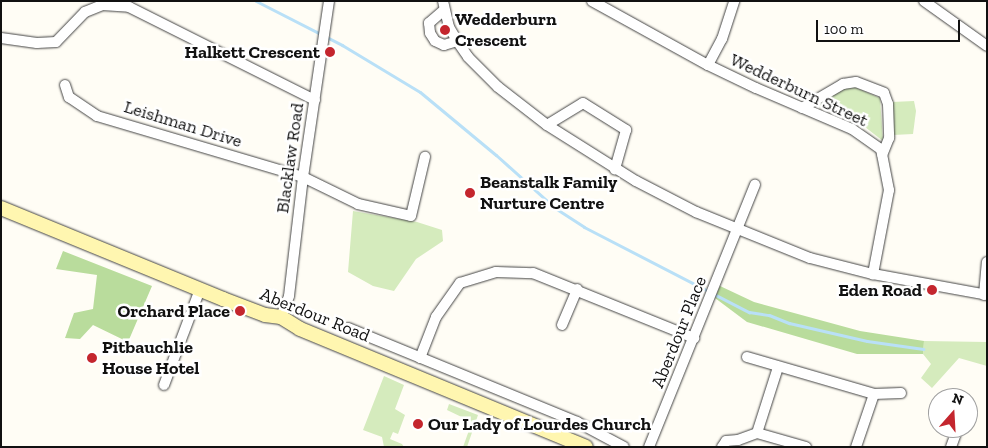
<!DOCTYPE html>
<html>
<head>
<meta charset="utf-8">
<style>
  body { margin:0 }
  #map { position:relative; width:988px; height:448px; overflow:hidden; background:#fffdf5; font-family:"Zilla Slab",serif }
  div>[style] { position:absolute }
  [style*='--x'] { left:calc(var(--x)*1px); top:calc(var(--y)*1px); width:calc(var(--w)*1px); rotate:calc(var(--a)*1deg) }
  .green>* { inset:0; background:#d5ebbd }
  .forest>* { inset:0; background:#b9dc9c }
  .stream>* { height:3px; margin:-1.5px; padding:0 1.5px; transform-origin:1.5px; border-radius:1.5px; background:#b9e0f7 }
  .roads { filter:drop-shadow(0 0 1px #444) drop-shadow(0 0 1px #444) }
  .street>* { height:10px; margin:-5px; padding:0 5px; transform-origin:5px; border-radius:5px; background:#fff }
  .secondary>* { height:14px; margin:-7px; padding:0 7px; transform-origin:7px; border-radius:7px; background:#fff6b0 }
  .dots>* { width:14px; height:14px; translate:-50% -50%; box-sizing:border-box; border:2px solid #fff; border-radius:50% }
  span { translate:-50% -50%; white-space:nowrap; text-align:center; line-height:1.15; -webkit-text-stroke:5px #fff; paint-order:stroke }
  .poi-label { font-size:18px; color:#111; font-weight:700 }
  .left { translate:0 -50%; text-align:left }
  .right { translate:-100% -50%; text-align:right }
  .street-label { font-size:18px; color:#111 }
  .frame { position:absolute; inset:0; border:2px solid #111; pointer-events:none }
  .north { position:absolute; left:928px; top:388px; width:50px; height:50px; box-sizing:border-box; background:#fff; border:1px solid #a0a0a0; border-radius:50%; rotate:19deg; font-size:14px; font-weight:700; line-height:20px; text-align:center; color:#111 }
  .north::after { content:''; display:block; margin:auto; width:18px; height:22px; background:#c4262e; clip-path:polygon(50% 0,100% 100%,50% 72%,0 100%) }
  .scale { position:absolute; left:816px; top:20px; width:144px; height:22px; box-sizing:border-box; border:2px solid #111; border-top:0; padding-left:6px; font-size:15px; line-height:18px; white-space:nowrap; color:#111; -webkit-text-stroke:4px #fff; paint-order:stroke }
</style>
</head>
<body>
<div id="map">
  <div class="green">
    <i style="clip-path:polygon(850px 85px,880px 98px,883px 141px,856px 120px,817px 105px,818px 101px)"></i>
    <i style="clip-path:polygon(914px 101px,916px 111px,913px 134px,893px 135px,892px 102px)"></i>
    <i style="clip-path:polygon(353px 211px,417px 222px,442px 230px,443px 241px,416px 259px,394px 291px,373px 286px,348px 272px)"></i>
    <i style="clip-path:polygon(924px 341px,987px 342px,987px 366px,959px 358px,932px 388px,921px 378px,931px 364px,923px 354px)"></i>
    <i style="clip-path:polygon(384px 376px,404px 385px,395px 409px,405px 415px,398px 434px,393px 432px,390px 439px,402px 444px,404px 447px,384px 447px,382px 437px,363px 430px)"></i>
    <i style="clip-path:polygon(449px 404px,478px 415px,467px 447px,463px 447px,472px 422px,447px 410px)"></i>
  </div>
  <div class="forest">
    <i style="clip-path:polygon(63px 251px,152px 286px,128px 342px,93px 325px,80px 339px,65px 338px,74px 313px,93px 309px,97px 275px,56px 269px)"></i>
    <i style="clip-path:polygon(720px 286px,754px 302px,860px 331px,924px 341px,923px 354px,857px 354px,747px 322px,715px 298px)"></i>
  </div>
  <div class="stream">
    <i style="--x:256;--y:1;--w:97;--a:27.1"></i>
    <i style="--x:342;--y:45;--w:91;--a:31.1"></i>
    <i style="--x:420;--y:92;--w:99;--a:39.7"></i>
    <i style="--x:496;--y:155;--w:79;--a:41.9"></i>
    <i style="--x:555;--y:208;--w:35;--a:33"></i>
    <i style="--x:584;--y:227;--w:186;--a:27.3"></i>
    <i style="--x:749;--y:312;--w:20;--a:9"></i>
    <i style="--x:769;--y:315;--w:22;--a:22"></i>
    <i style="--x:789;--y:323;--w:80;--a:13"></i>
    <i style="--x:867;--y:341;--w:57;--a:8.1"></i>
  </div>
  <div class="roads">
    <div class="street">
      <i style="--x:443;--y:1;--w:27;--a:77"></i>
      <i style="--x:449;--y:27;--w:16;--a:60"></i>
      <i style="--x:457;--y:41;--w:19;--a:55"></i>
      <i style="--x:468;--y:57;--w:42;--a:45"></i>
      <i style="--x:498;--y:87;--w:62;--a:37.8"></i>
      <i style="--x:547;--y:125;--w:105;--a:32.2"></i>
      <i style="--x:636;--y:181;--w:68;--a:27.3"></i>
      <i style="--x:696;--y:212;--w:123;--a:22"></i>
      <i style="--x:810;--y:258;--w:65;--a:14.3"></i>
      <i style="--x:873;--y:274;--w:116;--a:10.4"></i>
      <i style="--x:592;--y:1;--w:132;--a:28.9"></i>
      <i style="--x:708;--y:65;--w:53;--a:25.6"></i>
      <i style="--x:756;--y:88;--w:104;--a:23.1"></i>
      <i style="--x:852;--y:129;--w:35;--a:35"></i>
      <i style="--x:881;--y:149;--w:42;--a:79"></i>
      <i style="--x:889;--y:190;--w:86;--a:100.8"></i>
      <i style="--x:924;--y:1;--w:77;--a:35.5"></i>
      <i style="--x:444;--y:10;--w:20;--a:139"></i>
      <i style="--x:429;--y:23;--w:10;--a:84"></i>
      <i style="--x:430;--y:33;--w:9;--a:58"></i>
      <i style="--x:435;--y:41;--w:10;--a:24"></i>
      <i style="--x:444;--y:45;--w:14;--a:-17"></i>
      <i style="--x:1;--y:38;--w:36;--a:8"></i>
      <i style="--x:37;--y:43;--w:19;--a:-3"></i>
      <i style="--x:56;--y:42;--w:42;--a:-46"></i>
      <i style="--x:85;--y:12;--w:18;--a:-22"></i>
      <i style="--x:102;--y:5;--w:27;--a:4"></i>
      <i style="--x:129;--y:7;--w:208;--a:26.6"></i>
      <i style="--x:708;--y:65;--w:30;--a:-62"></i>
      <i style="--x:722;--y:39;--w:40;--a:-72"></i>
      <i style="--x:65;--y:85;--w:13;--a:72"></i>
      <i style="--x:69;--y:97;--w:34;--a:34"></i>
      <i style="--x:97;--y:116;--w:215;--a:16.5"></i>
      <i style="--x:303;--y:177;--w:61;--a:26.1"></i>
      <i style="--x:358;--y:204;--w:54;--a:12.8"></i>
      <i style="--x:411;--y:216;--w:61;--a:-76.7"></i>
      <i style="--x:802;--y:108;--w:48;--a:-30.3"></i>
      <i style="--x:843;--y:84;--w:13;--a:-9"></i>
      <i style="--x:856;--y:82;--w:30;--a:21"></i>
      <i style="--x:884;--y:93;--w:12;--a:70"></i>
      <i style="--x:888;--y:104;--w:34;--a:88"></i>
      <i style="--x:889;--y:138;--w:18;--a:112"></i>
      <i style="--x:547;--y:125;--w:42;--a:-31.4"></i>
      <i style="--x:583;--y:103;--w:51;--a:32.1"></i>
      <i style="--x:626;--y:130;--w:41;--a:105.8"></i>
      <i style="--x:984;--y:295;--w:33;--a:-85"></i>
      <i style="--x:281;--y:317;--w:22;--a:-69"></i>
      <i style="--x:289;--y:296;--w:120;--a:-83.3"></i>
      <i style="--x:303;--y:177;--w:178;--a:-81.6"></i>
      <i style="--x:562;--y:325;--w:39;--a:-67"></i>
      <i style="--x:348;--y:328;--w:248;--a:22.3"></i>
      <i style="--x:577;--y:422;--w:53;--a:28"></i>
      <i style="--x:747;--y:357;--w:132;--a:16.2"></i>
      <i style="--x:420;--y:358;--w:44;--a:-68.7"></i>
      <i style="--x:436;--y:317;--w:42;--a:-54.8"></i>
      <i style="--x:460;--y:283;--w:38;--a:-17"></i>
      <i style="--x:496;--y:272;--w:37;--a:2"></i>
      <i style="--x:533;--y:273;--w:174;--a:22"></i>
      <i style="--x:164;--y:385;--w:103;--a:-69.4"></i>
      <i style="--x:757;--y:433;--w:69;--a:-72.3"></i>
      <i style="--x:649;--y:447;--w:283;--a:-68"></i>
      <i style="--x:722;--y:447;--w:7;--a:-56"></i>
      <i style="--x:726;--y:441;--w:12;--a:-5"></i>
      <i style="--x:738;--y:440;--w:20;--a:-20"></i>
      <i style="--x:757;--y:433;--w:51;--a:15.9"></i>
      <i style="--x:856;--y:447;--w:56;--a:-71.2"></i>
      <i style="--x:874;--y:394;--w:27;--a:-2"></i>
      <i style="--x:951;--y:447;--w:20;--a:-70"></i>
    </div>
    <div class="secondary">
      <i style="--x:1;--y:208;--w:240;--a:22.3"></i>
      <i style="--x:223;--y:299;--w:45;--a:20.9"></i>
      <i style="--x:265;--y:315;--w:16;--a:7"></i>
      <i style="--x:281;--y:317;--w:22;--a:32"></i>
      <i style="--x:300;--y:329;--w:309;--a:22.4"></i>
    </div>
  </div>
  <div class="dots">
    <i style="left:445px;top:30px;background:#c4262e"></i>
    <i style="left:330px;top:52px;background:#c4262e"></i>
    <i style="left:470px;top:193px;background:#c4262e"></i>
    <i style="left:932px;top:290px;background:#c4262e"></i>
    <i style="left:240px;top:311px;background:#c4262e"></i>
    <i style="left:92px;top:358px;background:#c4262e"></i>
    <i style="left:418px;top:424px;background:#c4262e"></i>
  </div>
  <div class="poi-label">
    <span class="left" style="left:455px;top:30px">Wedderburn<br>Crescent</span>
    <span class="right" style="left:320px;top:52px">Halkett Crescent</span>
    <span class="left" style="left:480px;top:193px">Beanstalk Family<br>Nurture Centre</span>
    <span class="right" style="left:922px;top:290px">Eden Road</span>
    <span class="right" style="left:230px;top:311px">Orchard Place</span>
    <span class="left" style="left:102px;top:358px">Pitbauchlie<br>House Hotel</span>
    <span class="left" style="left:428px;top:424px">Our Lady of Lourdes Church</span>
  </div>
  <div class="street-label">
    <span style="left:799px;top:90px;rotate:25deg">Wedderburn Street</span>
    <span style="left:183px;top:124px;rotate:17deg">Leishman Drive</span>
    <span style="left:290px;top:158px;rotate:-82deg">Blacklaw Road</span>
    <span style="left:315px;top:315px;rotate:22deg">Aberdour Road</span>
    <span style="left:679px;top:332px;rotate:-68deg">Aberdour Place</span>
  </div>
  <div class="frame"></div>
  <div class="north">N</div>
  <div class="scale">100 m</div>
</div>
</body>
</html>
